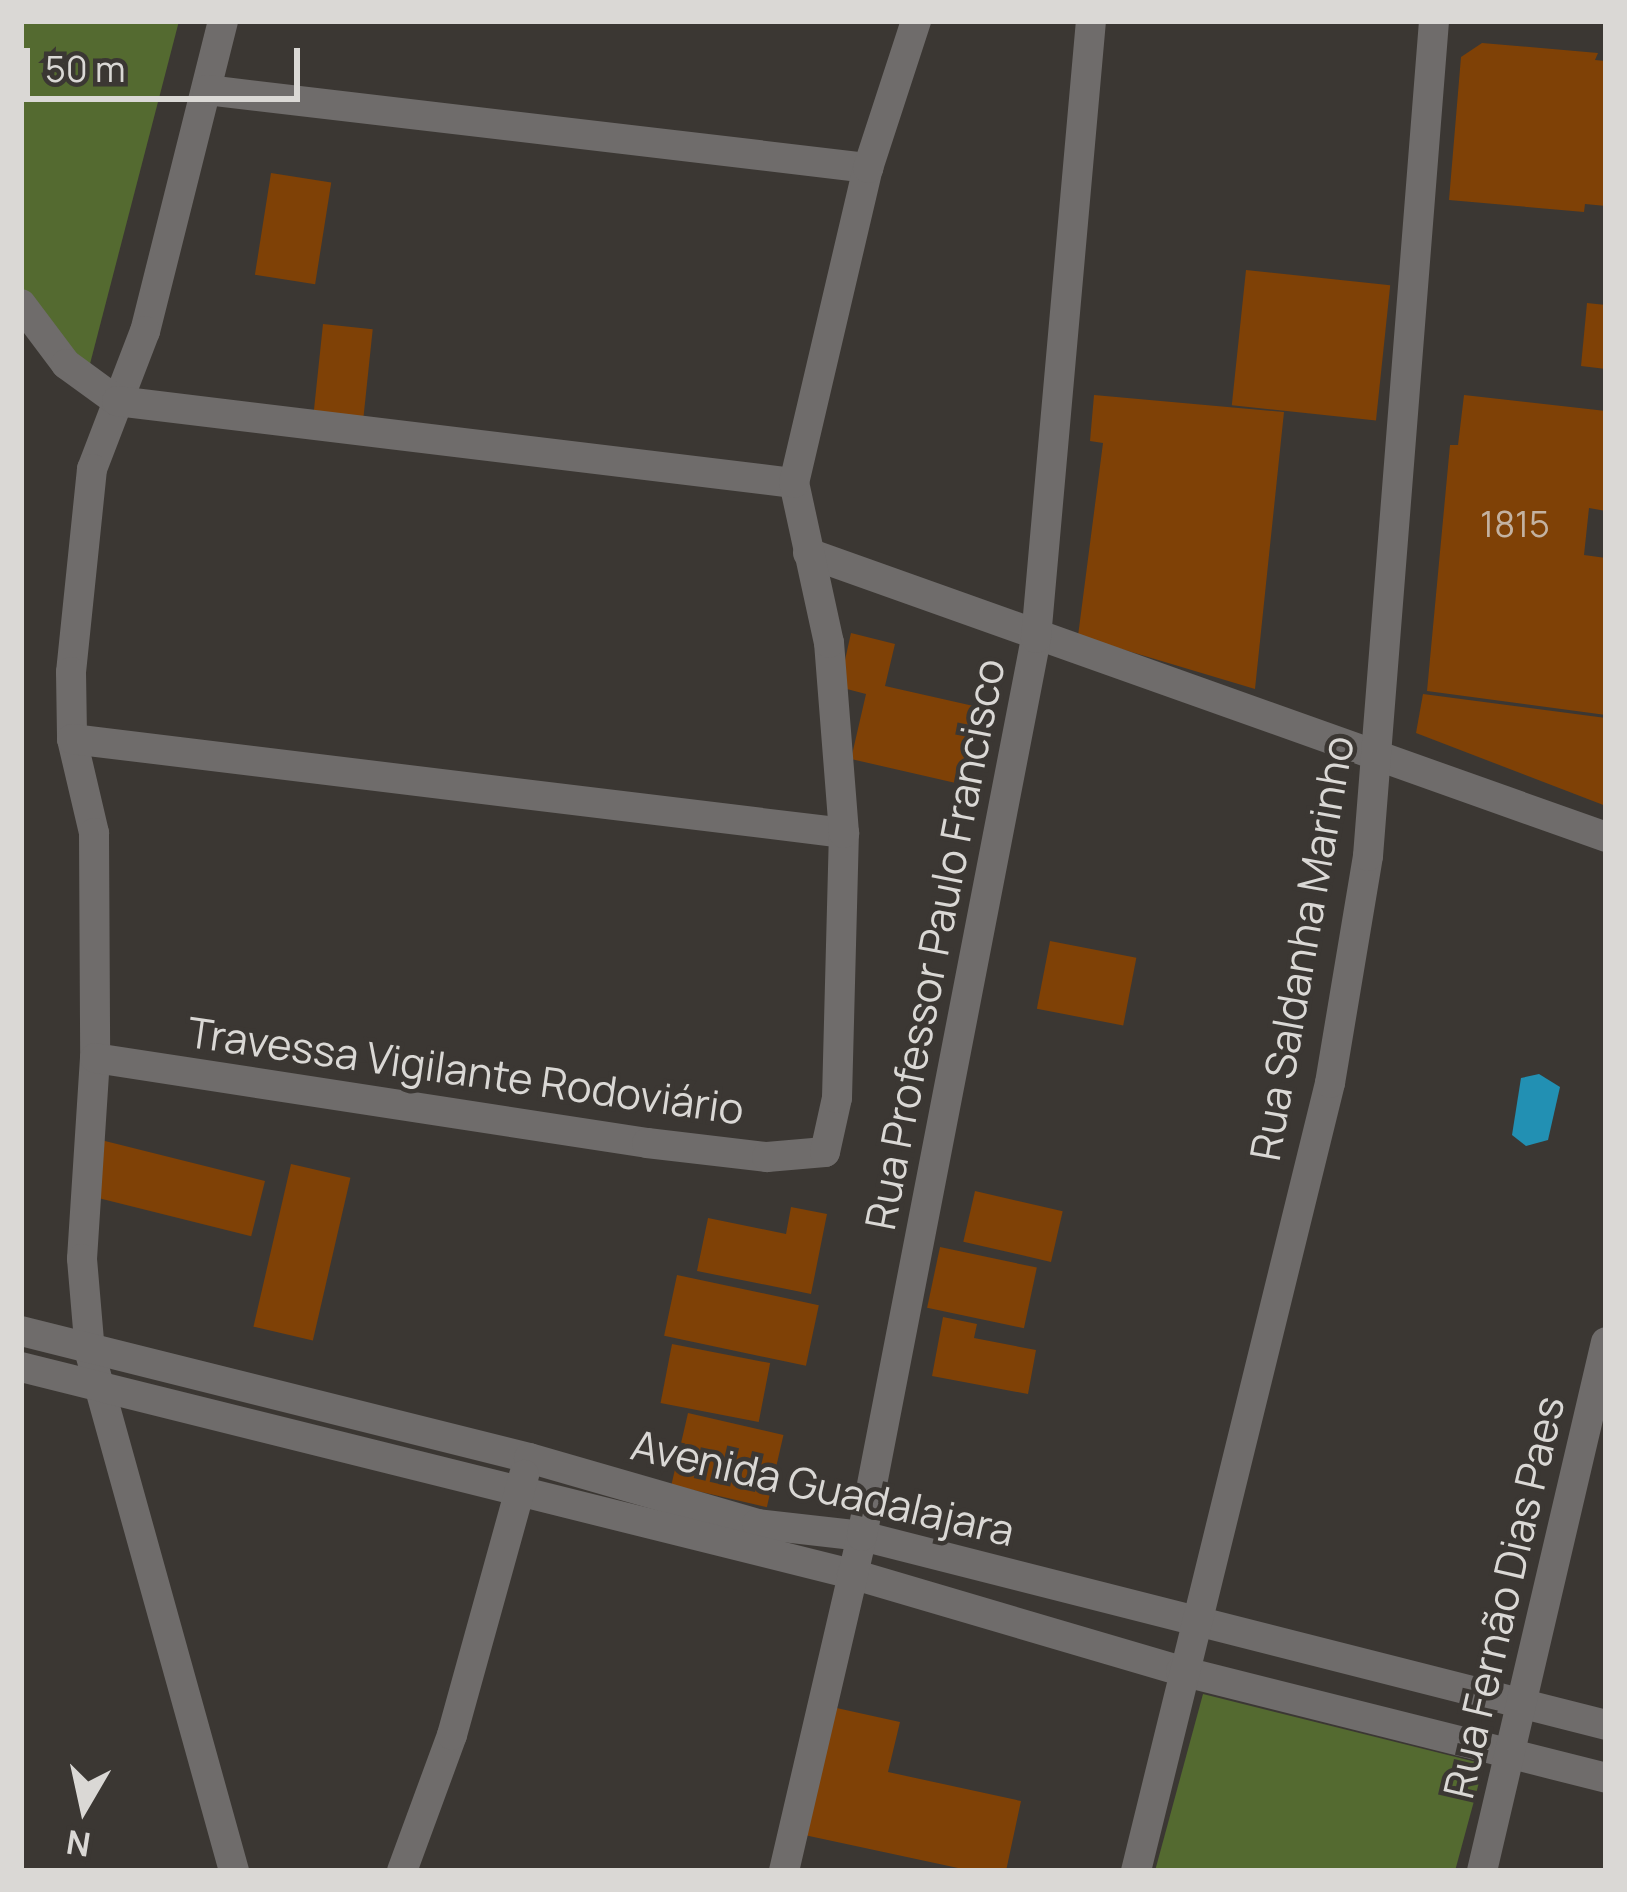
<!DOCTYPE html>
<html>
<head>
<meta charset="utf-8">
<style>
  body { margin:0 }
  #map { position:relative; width:1627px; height:1892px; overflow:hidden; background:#3b3733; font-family:Manrope,sans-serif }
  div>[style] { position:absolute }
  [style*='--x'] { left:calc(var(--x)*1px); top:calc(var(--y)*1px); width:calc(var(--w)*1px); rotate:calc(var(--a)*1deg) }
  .green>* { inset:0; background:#546a30 }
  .water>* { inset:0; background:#2290b3 }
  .building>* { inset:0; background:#7f4106; transform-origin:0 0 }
  .minor>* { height:30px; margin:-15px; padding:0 15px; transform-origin:15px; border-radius:15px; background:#6f6c6b }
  span { translate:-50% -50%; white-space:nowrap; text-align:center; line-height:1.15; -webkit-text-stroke:9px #3b3733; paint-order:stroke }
  .number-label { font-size:36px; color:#c3b2a1 }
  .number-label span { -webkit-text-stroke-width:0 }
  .street-label { font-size:42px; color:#dad8d5 }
  .frame { position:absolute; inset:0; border:24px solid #dad8d5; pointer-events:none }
  .north { position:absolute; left:24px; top:1748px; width:120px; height:120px; -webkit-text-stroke:9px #3b3733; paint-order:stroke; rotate:189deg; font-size:33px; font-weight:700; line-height:48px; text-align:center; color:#dad8d5 }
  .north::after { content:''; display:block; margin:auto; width:42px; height:54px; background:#dad8d5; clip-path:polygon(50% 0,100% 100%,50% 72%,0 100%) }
  .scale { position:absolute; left:24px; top:48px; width:276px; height:54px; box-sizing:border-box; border:6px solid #dad8d5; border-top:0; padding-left:15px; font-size:36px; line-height:42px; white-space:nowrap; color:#dad8d5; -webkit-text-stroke:9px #3b3733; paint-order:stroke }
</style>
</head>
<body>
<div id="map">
  <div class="green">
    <i style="clip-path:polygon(21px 21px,179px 21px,84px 387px,21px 328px)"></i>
    <i style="clip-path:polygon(1203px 1694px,1484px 1764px,1455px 1871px,1155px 1871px)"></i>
  </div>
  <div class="water">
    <i style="clip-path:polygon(1539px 1074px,1560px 1087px,1548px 1140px,1526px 1146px,1512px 1135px,1521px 1078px)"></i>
  </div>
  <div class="building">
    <i style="clip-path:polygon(1482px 43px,1598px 53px,1595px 60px,1606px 61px,1606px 206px,1585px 204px,1584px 212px,1449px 200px,1461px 57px)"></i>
    <i style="left:271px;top:173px;width:61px;height:103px;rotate:9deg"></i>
    <i style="left:1246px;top:270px;width:145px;height:136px;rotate:6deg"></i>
    <i style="clip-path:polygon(1587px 303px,1606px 305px,1606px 369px,1581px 366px)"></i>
    <i style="left:323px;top:324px;width:50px;height:92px;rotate:6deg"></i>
    <i style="clip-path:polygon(1094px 395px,1284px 412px,1255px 689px,1078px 636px,1103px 443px,1090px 441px)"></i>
    <i style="clip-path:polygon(1464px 395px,1606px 411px,1606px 511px,1589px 508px,1584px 555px,1606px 558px,1606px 715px,1427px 691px,1450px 445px,1458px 445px)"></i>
    <i style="clip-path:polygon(851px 633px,895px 644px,885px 686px,978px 707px,960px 784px,851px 759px,866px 694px,839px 687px)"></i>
    <i style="clip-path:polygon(1423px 694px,1606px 718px,1606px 806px,1416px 733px)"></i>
    <i style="left:1050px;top:941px;width:88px;height:69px;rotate:11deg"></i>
    <i style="left:101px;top:1140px;width:169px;height:57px;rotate:14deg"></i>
    <i style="left:291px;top:1164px;width:61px;height:167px;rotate:13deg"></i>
    <i style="left:975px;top:1191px;width:90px;height:52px;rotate:13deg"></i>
    <i style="clip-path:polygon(791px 1207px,827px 1214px,811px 1294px,697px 1271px,708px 1218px,786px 1234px)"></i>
    <i style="left:940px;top:1247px;width:99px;height:62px;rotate:12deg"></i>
    <i style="left:677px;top:1275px;width:145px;height:62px;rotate:12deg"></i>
    <i style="clip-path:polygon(943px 1317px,977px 1324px,974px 1338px,1036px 1350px,1028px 1394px,932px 1376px)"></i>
    <i style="left:672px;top:1344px;width:100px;height:60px;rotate:11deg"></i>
    <i style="left:688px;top:1413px;width:98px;height:74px;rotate:13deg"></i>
    <i style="clip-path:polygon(823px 1705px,900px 1722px,888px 1772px,1021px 1801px,1006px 1871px,972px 1871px,795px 1833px)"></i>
  </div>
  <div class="minor">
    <i style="--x:223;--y:21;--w:320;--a:104.1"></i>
    <i style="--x:145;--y:331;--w:148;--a:111"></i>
    <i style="--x:92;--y:469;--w:204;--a:95.9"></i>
    <i style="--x:71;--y:672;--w:67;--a:89.1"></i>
    <i style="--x:72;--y:739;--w:97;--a:76.8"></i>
    <i style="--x:94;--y:833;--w:225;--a:89.7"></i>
    <i style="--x:95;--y:1058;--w:201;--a:93.7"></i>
    <i style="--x:82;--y:1259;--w:94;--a:85.1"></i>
    <i style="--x:90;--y:1353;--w:538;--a:74.46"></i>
    <i style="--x:207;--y:90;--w:666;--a:6.73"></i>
    <i style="--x:21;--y:304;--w:75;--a:53.1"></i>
    <i style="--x:66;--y:364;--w:63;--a:36"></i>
    <i style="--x:117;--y:401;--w:682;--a:6.91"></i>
    <i style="--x:808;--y:553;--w:847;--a:19.59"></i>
    <i style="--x:72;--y:739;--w:778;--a:6.94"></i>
    <i style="--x:95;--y:1058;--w:559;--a:8.75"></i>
    <i style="--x:647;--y:1143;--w:121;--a:6.7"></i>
    <i style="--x:767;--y:1157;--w:58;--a:-4.9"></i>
    <i style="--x:825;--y:1152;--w:55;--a:-77.5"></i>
    <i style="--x:837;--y:1098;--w:265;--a:-88.5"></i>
    <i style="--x:844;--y:833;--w:191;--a:-94.5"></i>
    <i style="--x:829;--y:643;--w:164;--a:-102.3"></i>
    <i style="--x:794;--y:483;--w:324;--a:-76.8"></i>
    <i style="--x:868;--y:168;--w:155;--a:-71.9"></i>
    <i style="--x:21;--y:1331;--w:524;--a:14.04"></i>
    <i style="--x:529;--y:1458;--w:237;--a:16.1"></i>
    <i style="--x:757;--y:1524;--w:106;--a:6.5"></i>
    <i style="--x:862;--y:1536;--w:768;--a:14.25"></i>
    <i style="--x:21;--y:1367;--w:856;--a:13.99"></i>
    <i style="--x:852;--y:1574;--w:343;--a:16.4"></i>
    <i style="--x:1181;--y:1671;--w:438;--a:14.1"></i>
    <i style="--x:402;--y:1871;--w:145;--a:-69.8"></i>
    <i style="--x:452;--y:1735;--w:270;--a:-74.5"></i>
    <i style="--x:784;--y:1871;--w:344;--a:-76.9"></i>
    <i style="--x:862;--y:1536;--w:915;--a:-79.03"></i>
    <i style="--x:1036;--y:638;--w:619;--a:-84.91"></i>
    <i style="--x:1136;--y:1871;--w:812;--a:-76.17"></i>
    <i style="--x:1330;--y:1083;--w:230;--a:-80.5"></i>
    <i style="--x:1368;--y:856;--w:838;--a:-85.48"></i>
    <i style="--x:1482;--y:1871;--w:543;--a:-76.81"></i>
  </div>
  <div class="number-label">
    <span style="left:1515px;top:524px">1815</span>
  </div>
  <div class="street-label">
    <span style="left:934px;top:944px;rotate:-79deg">Rua Professor Paulo Francisco</span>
    <span style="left:1301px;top:948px;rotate:-80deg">Rua Saldanha Marinho</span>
    <span style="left:466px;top:1070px;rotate:8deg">Travessa Vigilante Rodoviário</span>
    <span style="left:823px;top:1487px;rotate:13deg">Avenida Guadalajara</span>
    <span style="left:1503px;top:1597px;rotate:-77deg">Rua Fernão Dias Paes</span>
  </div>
  <div class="frame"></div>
  <div class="north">N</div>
  <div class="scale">50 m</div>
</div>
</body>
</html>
